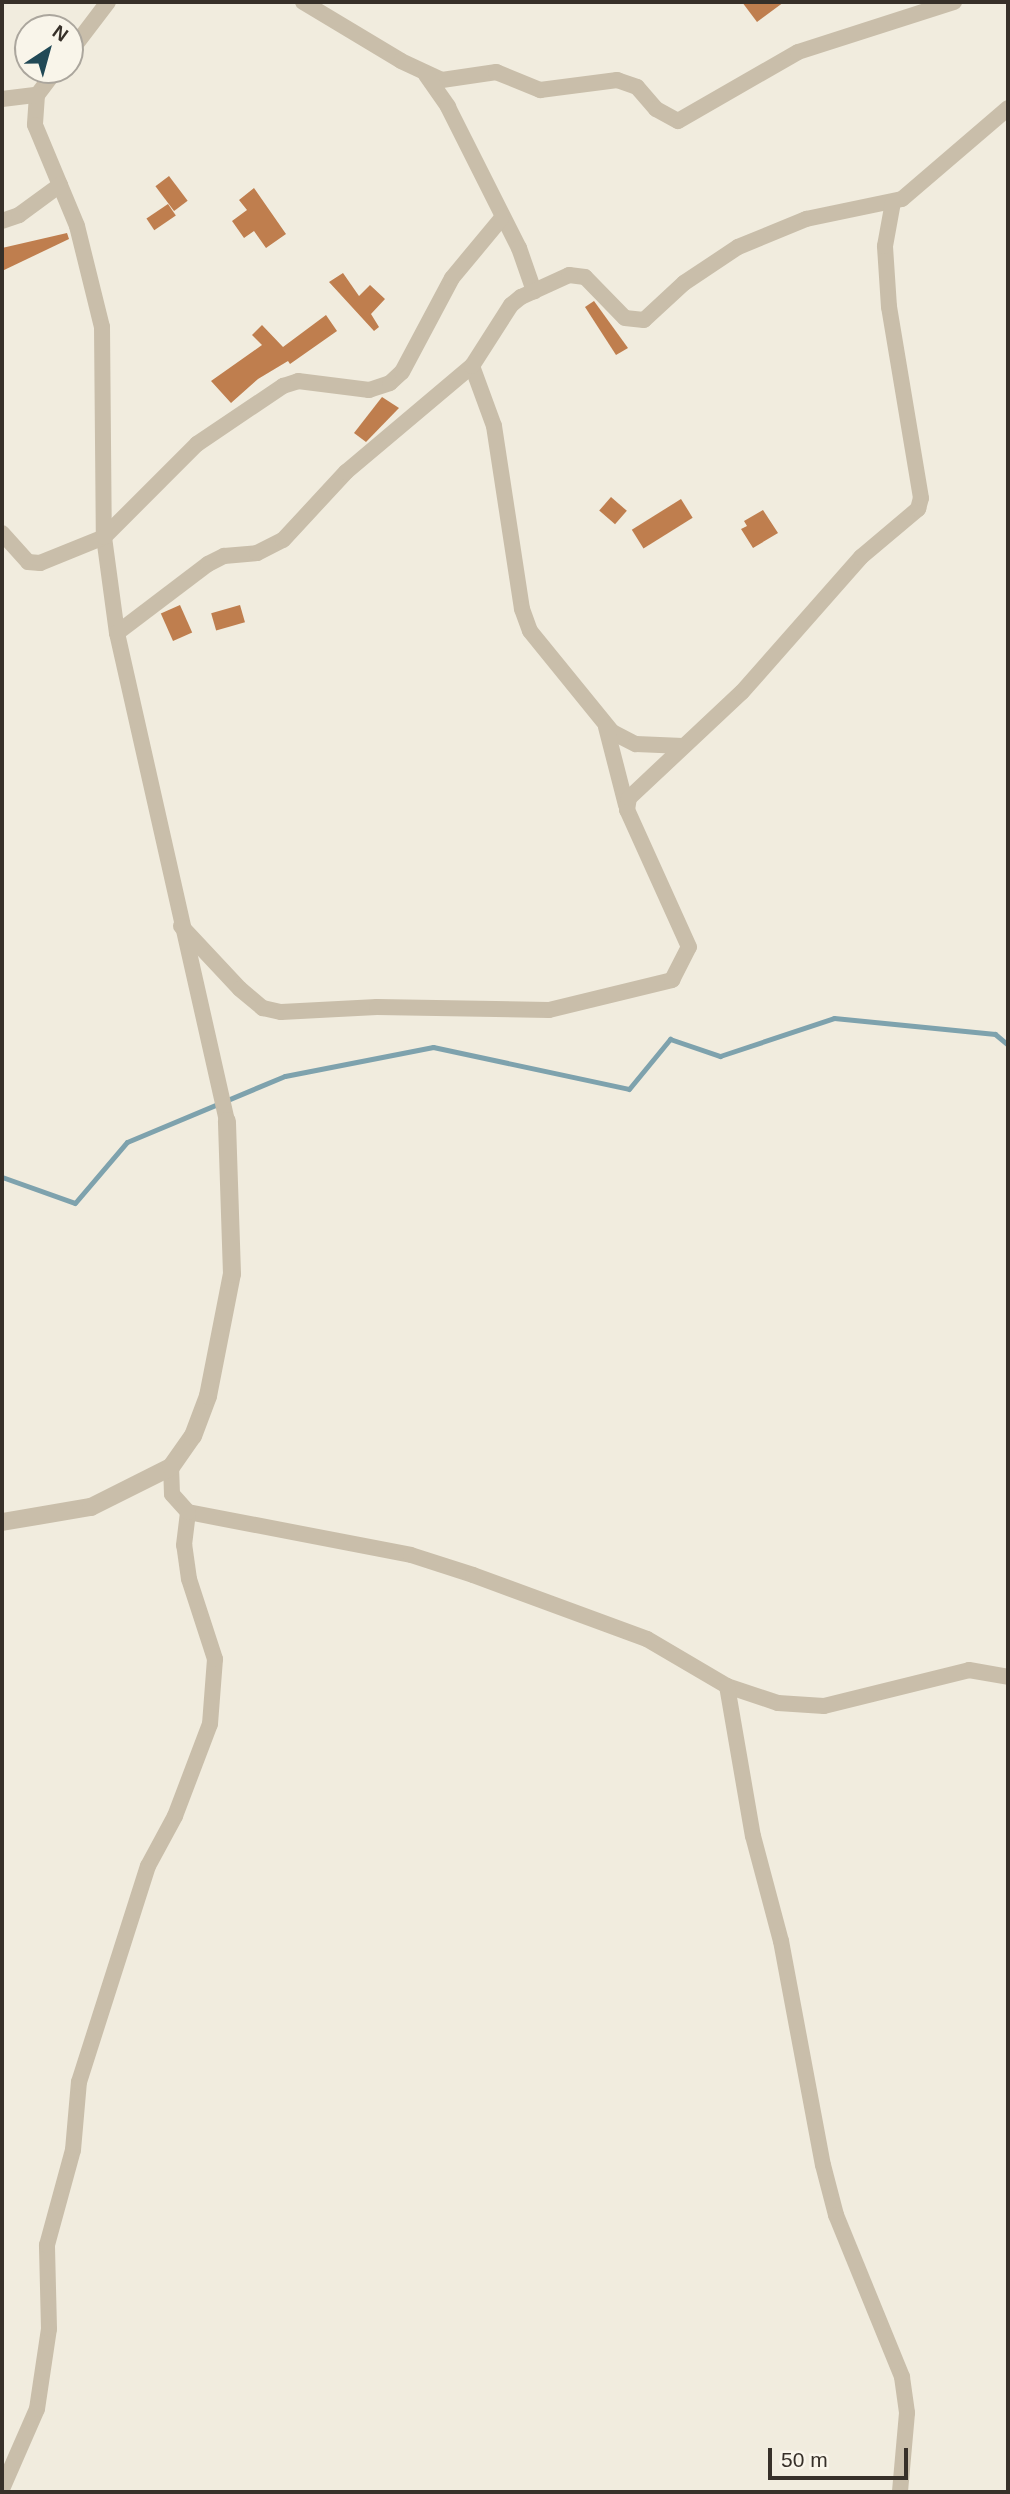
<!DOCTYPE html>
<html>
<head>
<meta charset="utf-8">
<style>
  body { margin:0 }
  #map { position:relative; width:1010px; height:2494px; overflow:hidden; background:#f1ecde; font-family:Helvetica,sans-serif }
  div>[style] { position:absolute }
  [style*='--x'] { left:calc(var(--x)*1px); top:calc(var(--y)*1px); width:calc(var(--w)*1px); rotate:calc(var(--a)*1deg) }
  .stream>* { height:5px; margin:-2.5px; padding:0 2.5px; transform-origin:2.5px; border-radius:2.5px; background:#7ea2ad }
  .building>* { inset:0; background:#bf7e4e; transform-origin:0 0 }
  .minor>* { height:16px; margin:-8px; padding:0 8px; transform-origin:8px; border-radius:8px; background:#c9beaa }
  .tertiary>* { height:18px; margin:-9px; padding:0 9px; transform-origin:9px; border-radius:9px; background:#c9beaa }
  span { translate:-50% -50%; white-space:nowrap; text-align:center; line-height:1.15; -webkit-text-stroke:7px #f9f5ea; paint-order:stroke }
  .frame { position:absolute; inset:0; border:4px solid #373029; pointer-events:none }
  .north { position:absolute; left:14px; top:14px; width:70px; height:70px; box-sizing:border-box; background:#f9f5ea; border:2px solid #aba69d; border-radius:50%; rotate:36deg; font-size:19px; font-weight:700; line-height:28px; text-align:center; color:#373029 }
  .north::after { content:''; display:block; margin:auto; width:24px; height:32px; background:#214956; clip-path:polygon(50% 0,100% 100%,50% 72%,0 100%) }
  .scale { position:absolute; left:768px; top:2448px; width:140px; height:32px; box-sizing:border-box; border:4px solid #373029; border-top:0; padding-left:9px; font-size:21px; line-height:24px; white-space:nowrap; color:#373029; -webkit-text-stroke:5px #f9f5ea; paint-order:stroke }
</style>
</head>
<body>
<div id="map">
  <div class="stream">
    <i style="--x:2;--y:1177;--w:77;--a:19.6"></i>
    <i style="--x:75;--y:1203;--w:80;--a:-49.6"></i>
    <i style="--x:127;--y:1142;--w:171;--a:-22.7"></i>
    <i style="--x:285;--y:1076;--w:151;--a:-11.1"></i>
    <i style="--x:433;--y:1047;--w:200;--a:12.1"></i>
    <i style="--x:629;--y:1089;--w:65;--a:-50.6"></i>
    <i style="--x:670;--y:1039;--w:53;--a:18.8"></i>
    <i style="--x:720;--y:1056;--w:120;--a:-18.4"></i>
    <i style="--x:834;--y:1018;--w:162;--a:5.7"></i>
    <i style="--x:995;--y:1034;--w:17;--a:40"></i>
  </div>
  <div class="building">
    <i style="clip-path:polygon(742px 2px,784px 2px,757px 22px)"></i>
    <i style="left:169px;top:176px;width:31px;height:17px;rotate:53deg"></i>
    <i style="clip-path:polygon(254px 188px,286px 234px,266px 248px,254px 231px,244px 238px,232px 221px,247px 210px,239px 200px)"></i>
    <i style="left:168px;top:204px;width:14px;height:26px;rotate:56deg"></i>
    <i style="clip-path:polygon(67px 233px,69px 239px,2px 271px,2px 248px)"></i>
    <i style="clip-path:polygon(343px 273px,359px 296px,370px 285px,385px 299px,371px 314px,379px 327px,374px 331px,329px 282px)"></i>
    <i style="clip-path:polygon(594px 301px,628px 348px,616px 355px,585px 307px)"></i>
    <i style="clip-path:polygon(326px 315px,337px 331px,290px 364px,288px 361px,258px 379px,231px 403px,211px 381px,262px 345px,252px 335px,262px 325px,283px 347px)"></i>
    <i style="clip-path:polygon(382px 397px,399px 408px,366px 442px,354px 433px)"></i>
    <i style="left:611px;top:497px;width:21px;height:18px;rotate:41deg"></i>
    <i style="left:681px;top:499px;width:22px;height:58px;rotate:58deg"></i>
    <i style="clip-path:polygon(763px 510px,778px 533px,753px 548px,741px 529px,747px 526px,744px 521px)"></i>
    <i style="left:180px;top:605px;width:30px;height:21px;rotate:66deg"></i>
    <i style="left:240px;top:605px;width:18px;height:30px;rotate:74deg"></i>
  </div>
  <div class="minor">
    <i style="--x:303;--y:2;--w:114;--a:31"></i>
    <i style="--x:401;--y:61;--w:45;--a:24.9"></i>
    <i style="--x:442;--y:80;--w:55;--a:-8.4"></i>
    <i style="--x:496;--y:72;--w:48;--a:22.2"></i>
    <i style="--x:540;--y:90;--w:78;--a:-7.4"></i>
    <i style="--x:617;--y:80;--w:21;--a:19"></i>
    <i style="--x:637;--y:87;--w:29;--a:49"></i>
    <i style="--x:656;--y:109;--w:25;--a:29"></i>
    <i style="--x:678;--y:121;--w:138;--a:-29.9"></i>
    <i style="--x:798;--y:52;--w:164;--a:-17.8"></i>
    <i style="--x:70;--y:52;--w:63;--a:-52.8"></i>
    <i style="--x:56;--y:70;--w:31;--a:127"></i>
    <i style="--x:37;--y:95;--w:30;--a:94"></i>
    <i style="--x:35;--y:125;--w:109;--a:67.4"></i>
    <i style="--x:77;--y:226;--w:104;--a:76.1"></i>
    <i style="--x:102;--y:327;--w:210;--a:89.5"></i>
    <i style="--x:104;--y:537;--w:97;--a:82.3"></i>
    <i style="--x:117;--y:633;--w:500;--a:77.3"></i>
    <i style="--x:426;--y:75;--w:39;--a:55"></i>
    <i style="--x:448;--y:107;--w:158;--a:63.3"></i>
    <i style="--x:519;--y:248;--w:46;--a:70.8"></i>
    <i style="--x:2;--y:99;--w:35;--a:-7"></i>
    <i style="--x:2;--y:221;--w:18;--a:-19"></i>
    <i style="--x:19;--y:215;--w:51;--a:-36.2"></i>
    <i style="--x:472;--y:366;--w:64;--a:69.9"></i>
    <i style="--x:494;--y:426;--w:185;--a:81.3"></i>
    <i style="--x:522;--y:609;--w:23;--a:70"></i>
    <i style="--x:530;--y:631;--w:130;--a:50.9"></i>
    <i style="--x:612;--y:732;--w:27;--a:27"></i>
    <i style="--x:636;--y:744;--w:47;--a:2.4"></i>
    <i style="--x:2;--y:533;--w:39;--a:48"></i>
    <i style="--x:28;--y:562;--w:12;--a:5"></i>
    <i style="--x:40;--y:563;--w:69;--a:-22.1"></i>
    <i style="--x:104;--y:537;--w:132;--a:-45"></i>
    <i style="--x:197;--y:444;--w:104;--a:-34"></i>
    <i style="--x:283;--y:386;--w:16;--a:-18"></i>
    <i style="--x:298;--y:381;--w:72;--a:7.2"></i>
    <i style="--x:369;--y:390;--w:22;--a:-18"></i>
    <i style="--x:390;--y:383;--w:16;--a:-43"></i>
    <i style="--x:402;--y:372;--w:106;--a:-62"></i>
    <i style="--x:452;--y:278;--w:77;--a:-50.3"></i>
    <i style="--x:117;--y:633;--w:114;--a:-37.2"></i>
    <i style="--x:208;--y:564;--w:18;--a:-27"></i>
    <i style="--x:224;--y:556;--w:33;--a:-5"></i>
    <i style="--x:257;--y:553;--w:29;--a:-27"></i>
    <i style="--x:283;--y:540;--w:93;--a:-47.2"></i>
    <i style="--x:346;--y:472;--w:165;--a:-40.1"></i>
    <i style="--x:472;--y:366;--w:72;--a:-57.4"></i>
    <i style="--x:511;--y:305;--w:13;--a:-39"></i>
    <i style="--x:521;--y:297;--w:53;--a:-24.6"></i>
    <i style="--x:569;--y:275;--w:16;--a:7"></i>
    <i style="--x:585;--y:277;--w:57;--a:45.7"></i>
    <i style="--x:625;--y:318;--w:19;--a:6"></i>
    <i style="--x:644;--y:320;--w:54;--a:-42.8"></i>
    <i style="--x:684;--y:283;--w:65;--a:-33.7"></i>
    <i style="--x:738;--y:247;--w:74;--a:-22.4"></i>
    <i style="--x:806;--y:219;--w:98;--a:-11.8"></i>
    <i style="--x:902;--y:199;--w:140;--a:-40.6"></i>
    <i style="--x:606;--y:727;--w:81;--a:75.6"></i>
    <i style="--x:181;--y:926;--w:86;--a:46.9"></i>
    <i style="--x:240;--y:989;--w:30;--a:40"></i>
    <i style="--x:263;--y:1008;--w:18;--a:13"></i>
    <i style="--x:281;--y:1012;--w:96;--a:-3"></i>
    <i style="--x:377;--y:1007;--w:172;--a:1"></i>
    <i style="--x:549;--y:1010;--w:127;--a:-13.7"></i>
    <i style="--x:672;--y:980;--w:37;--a:-63"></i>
    <i style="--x:689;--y:947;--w:150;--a:-114.3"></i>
    <i style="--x:627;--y:810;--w:12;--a:-81"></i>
    <i style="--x:629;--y:798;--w:155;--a:-43.2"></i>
    <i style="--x:742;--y:692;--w:180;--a:-48.6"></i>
    <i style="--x:861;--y:557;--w:75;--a:-40.1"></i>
    <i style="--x:918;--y:509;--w:11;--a:-75"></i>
    <i style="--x:921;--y:498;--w:194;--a:-99.5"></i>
    <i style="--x:889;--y:307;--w:61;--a:-93.8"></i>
    <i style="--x:885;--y:246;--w:45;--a:-79.7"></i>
    <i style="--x:188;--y:1512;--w:227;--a:10.9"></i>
    <i style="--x:411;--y:1555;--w:65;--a:17.9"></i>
    <i style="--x:473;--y:1575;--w:185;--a:20.2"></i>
    <i style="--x:647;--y:1639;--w:93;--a:30.4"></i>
    <i style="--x:727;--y:1686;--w:54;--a:18.4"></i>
    <i style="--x:778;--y:1703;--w:46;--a:3.7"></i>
    <i style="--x:824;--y:1706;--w:149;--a:-13.9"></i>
    <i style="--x:969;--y:1670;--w:40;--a:10"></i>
    <i style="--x:727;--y:1686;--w:152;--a:80.2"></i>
    <i style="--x:753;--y:1836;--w:109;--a:75.1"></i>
    <i style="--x:781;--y:1941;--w:228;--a:79.4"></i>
    <i style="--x:823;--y:2165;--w:52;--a:75.4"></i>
    <i style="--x:836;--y:2215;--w:175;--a:67.8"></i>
    <i style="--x:902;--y:2377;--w:36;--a:82"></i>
    <i style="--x:907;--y:2413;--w:79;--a:95.1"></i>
    <i style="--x:2;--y:2489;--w:87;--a:-66.4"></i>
    <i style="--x:37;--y:2409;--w:81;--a:-81.5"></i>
    <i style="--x:49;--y:2329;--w:84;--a:-91.4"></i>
    <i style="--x:47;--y:2245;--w:98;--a:-74.7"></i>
    <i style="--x:73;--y:2150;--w:68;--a:-85"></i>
    <i style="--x:79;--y:2082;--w:227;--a:-72.3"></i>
    <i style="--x:148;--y:1866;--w:57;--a:-61.6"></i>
    <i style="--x:175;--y:1816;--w:98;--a:-69.2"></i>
    <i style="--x:210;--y:1724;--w:65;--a:-85.6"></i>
    <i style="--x:215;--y:1659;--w:84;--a:-108"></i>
    <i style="--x:189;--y:1579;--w:34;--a:-98"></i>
    <i style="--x:184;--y:1545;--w:33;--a:-83"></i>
    <i style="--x:188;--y:1512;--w:24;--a:-132"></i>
    <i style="--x:172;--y:1494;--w:27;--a:-92"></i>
  </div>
  <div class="tertiary">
    <i style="--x:2;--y:1522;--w:90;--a:-9.6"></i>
    <i style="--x:91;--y:1507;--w:89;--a:-26.6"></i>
    <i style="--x:171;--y:1467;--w:38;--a:-55"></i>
    <i style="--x:193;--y:1436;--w:43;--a:-69.4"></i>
    <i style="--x:208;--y:1396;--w:124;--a:-78.9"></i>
    <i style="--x:232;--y:1274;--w:153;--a:-91.9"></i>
  </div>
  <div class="frame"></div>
  <div class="north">N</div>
  <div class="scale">50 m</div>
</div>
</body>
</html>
